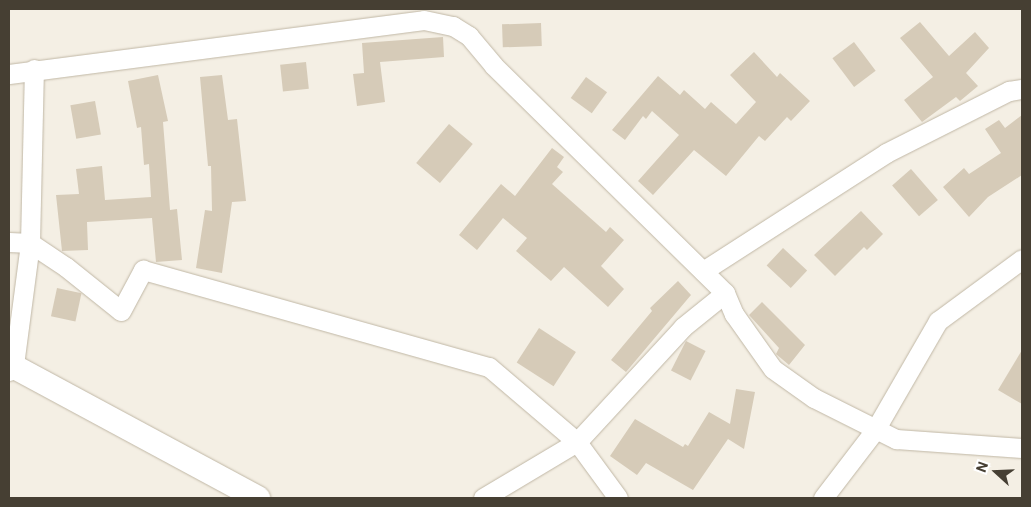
<!DOCTYPE html>
<html>
<head>
<meta charset="utf-8">
<style>
  body { margin:0 }
  #map { position:relative; width:1031px; height:507px; overflow:hidden; background:#f4efe4; font-family:Roboto,sans-serif }
  div>[style] { position:absolute }
  [style*='--x'] { left:calc(var(--x)*1px); top:calc(var(--y)*1px); width:calc(var(--w)*1px); rotate:calc(var(--a)*1deg) }
  .building>* { inset:0; background:#d6cbb8; transform-origin:0 0 }
  .roads { filter:drop-shadow(0 0 1px #c0b7a5) drop-shadow(0 0 1px #c0b7a5) }
  .minor>* { height:19px; margin:-9.5px; padding:0 9.5px; transform-origin:9.5px; border-radius:9.5px; background:#fff }
  .tertiary>* { height:24px; margin:-12px; padding:0 12px; transform-origin:12px; border-radius:12px; background:#fff }
  span { translate:-50% -50%; white-space:nowrap; text-align:center; line-height:1.15; -webkit-text-stroke:4px #fff; paint-order:stroke }
  .frame { position:absolute; inset:0; border:10px solid #463f33; pointer-events:none }
  .north { position:absolute; left:971px; top:447px; width:50px; height:50px; -webkit-text-stroke:4px #fff; paint-order:stroke; rotate:290deg; font-size:14px; font-weight:700; line-height:20px; text-align:center; color:#463f33 }
  .north::after { content:''; display:block; margin:auto; width:18px; height:22px; background:#463f33; clip-path:polygon(50% 0,100% 100%,50% 72%,0 100%) }
</style>
</head>
<body>
<div id="map">
  <div class="building">
    <i style="clip-path:polygon(920px 22px,949px 56px,975px 32px,989px 48px,966px 73px,978px 86px,960px 101px,956px 97px,922px 122px,904px 100px,933px 77px,900px 38px)"></i>
    <i style="left:541px;top:23px;width:23px;height:39px;rotate:88deg"></i>
    <i style="clip-path:polygon(443px 37px,444px 57px,380px 62px,385px 102px,357px 106px,353px 74px,364px 73px,362px 43px)"></i>
    <i style="left:854px;top:42px;width:36px;height:27px;rotate:53deg"></i>
    <i style="clip-path:polygon(754px 52px,777px 77px,780px 73px,810px 101px,791px 121px,787px 117px,765px 141px,759px 136px,726px 176px,694px 150px,653px 195px,638px 181px,679px 135px,652px 111px,646px 119px,643px 116px,625px 140px,612px 130px,658px 76px,680px 95px,684px 90px,705px 109px,711px 102px,736px 124px,756px 102px,730px 75px)"></i>
    <i style="left:306px;top:62px;width:27px;height:26px;rotate:84deg"></i>
    <i style="clip-path:polygon(158px 75px,168px 121px,163px 122px,170px 210px,177px 209px,182px 260px,156px 262px,152px 218px,87px 222px,88px 250px,62px 251px,56px 195px,79px 194px,76px 169px,102px 166px,105px 200px,151px 197px,149px 164px,144px 165px,141px 127px,137px 128px,128px 81px)"></i>
    <i style="clip-path:polygon(222px 75px,228px 120px,237px 119px,246px 201px,232px 202px,222px 273px,196px 268px,205px 210px,212px 211px,211px 166px,208px 166px,200px 77px)"></i>
    <i style="left:586px;top:77px;width:26px;height:26px;rotate:36deg"></i>
    <i style="left:95px;top:101px;width:34px;height:25px;rotate:80deg"></i>
    <i style="clip-path:polygon(1022px 115px,1022px 175px,988px 197px,969px 217px,943px 187px,964px 168px,969px 174px,1001px 153px,985px 129px,999px 120px,1005px 128px)"></i>
    <i style="left:449px;top:124px;width:31px;height:51px;rotate:40deg"></i>
    <i style="clip-path:polygon(552px 148px,564px 157px,557px 167px,563px 172px,552px 184px,606px 232px,610px 227px,624px 240px,601px 266px,624px 289px,608px 307px,564px 267px,551px 281px,516px 251px,527px 238px,503px 218px,477px 250px,459px 235px,501px 184px,515px 196px)"></i>
    <i style="left:911px;top:169px;width:41px;height:25px;rotate:49deg"></i>
    <i style="clip-path:polygon(861px 211px,883px 234px,867px 250px,864px 247px,835px 276px,814px 255px)"></i>
    <i style="left:783px;top:248px;width:33px;height:24px;rotate:43deg"></i>
    <i style="clip-path:polygon(678px 281px,691px 295px,626px 372px,611px 360px,652px 311px,650px 308px)"></i>
    <i style="left:57px;top:288px;width:25px;height:29px;rotate:12deg"></i>
    <i style="clip-path:polygon(762px 302px,805px 345px,789px 365px,776px 354px,779px 348px,749px 315px)"></i>
    <i style="left:539px;top:328px;width:44px;height:41px;rotate:33deg"></i>
    <i style="left:686px;top:341px;width:22px;height:33px;rotate:27deg"></i>
    <i style="clip-path:polygon(1022px 350px,1022px 404px,998px 390px)"></i>
    <i style="clip-path:polygon(736px 389px,755px 392px,744px 449px,728px 439px,693px 490px,646px 463px,637px 475px,610px 456px,635px 419px,683px 447px,685px 444px,688px 446px,709px 412px,730px 424px)"></i>
  </div>
  <div class="roads">
    <div class="minor">
      <i style="--x:9;--y:74;--w:418;--a:-7.4"></i>
      <i style="--x:424;--y:20;--w:30;--a:12"></i>
      <i style="--x:453;--y:26;--w:19;--a:32"></i>
      <i style="--x:469;--y:36;--w:38;--a:50"></i>
      <i style="--x:493;--y:65;--w:325;--a:44.5"></i>
      <i style="--x:725;--y:293;--w:23;--a:67"></i>
      <i style="--x:734;--y:314;--w:67;--a:54.7"></i>
      <i style="--x:773;--y:369;--w:50;--a:35.3"></i>
      <i style="--x:814;--y:398;--w:92;--a:26.6"></i>
      <i style="--x:896;--y:439;--w:126;--a:4.1"></i>
      <i style="--x:9;--y:242;--w:21;--a:3"></i>
      <i style="--x:30;--y:243;--w:43;--a:33.7"></i>
      <i style="--x:66;--y:267;--w:70;--a:38.7"></i>
      <i style="--x:121;--y:311;--w:47;--a:-61.8"></i>
      <i style="--x:143;--y:270;--w:359;--a:15.7"></i>
      <i style="--x:489;--y:367;--w:116;--a:40.4"></i>
      <i style="--x:577;--y:442;--w:69;--a:53.8"></i>
      <i style="--x:703;--y:271;--w:218;--a:-32.8"></i>
      <i style="--x:886;--y:153;--w:138;--a:-26.8"></i>
      <i style="--x:1009;--y:91;--w:13;--a:-9"></i>
      <i style="--x:9;--y:371;--w:8;--a:-50"></i>
      <i style="--x:14;--y:365;--w:123;--a:-82.5"></i>
      <i style="--x:30;--y:243;--w:174;--a:-88.7"></i>
      <i style="--x:483;--y:498;--w:109;--a:-30.8"></i>
      <i style="--x:577;--y:442;--w:156;--a:-47.3"></i>
      <i style="--x:683;--y:327;--w:54;--a:-39"></i>
      <i style="--x:823;--y:498;--w:86;--a:-52.6"></i>
      <i style="--x:875;--y:430;--w:126;--a:-60"></i>
      <i style="--x:938;--y:321;--w:104;--a:-36.4"></i>
    </div>
    <div class="tertiary">
      <i style="--x:9;--y:364;--w:283;--a:28.3"></i>
    </div>
  </div>
  <div class="frame"></div>
  <div class="north">N</div>
</div>
</body>
</html>
